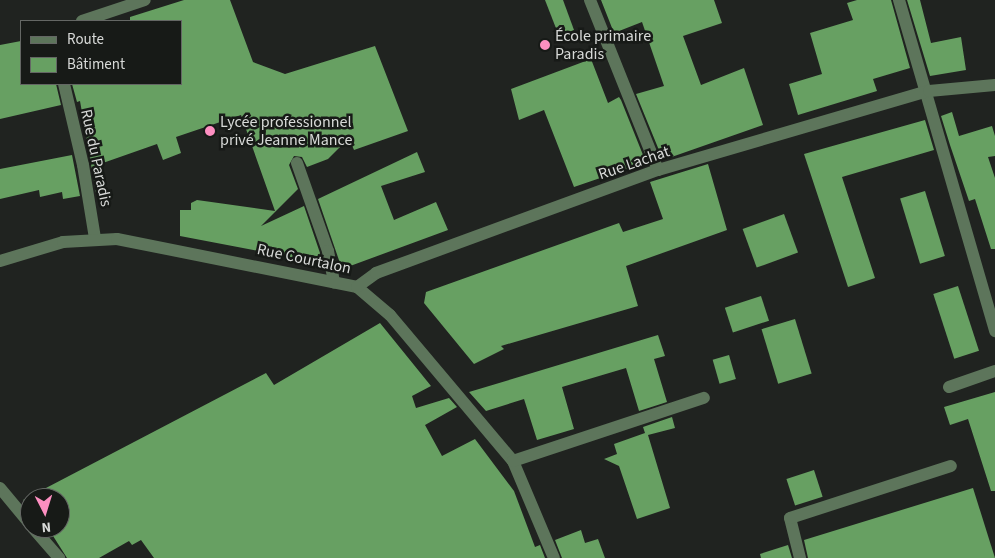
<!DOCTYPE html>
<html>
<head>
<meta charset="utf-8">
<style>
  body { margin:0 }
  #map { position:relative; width:995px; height:558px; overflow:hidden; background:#202320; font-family:"Source Sans 3",sans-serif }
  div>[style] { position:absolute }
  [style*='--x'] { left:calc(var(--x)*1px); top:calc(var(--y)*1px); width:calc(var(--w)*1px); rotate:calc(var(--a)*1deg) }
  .building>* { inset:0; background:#67a062; transform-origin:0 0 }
  .minor>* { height:12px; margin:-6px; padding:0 6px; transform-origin:6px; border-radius:6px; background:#5d755b }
  .dots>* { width:14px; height:14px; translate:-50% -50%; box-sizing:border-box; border:2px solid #171a17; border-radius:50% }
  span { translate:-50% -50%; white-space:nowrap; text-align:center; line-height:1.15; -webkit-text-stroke:5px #171a17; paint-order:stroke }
  .poi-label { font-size:16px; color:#d8dad8 }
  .left { translate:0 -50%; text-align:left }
  .street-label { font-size:16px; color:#d8dad8 }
  .legend { position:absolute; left:20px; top:20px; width:162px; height:65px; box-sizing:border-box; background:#171a17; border:1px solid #646764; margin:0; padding:6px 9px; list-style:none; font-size:15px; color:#d8dad8 }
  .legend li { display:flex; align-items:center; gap:10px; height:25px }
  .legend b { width:25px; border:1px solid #646764 }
  .north { position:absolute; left:20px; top:488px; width:50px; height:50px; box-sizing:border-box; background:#171a17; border:1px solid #646764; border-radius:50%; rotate:175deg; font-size:14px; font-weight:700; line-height:20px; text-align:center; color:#d8dad8 }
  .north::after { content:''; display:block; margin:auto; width:18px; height:22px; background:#fd8fc1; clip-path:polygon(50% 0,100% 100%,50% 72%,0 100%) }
</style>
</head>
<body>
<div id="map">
  <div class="building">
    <i style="clip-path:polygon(184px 0,230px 0,253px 62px,285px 74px,375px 46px,408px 131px,354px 150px,349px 138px,328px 159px,307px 167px,302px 157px,294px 156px,289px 165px,298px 189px,261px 226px,304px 206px,320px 253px,317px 262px,180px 236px,180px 210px,191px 210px,191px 203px,197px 200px,275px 211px,241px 115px,176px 137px,181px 153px,163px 160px,157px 144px,100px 164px,107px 190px,96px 193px,80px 101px,77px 102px,72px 84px,181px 84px,181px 21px,130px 21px,130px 17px)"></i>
    <i style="clip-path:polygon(545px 0,563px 0,574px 30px,559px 36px)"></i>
    <i style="clip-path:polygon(601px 0,714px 0,722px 23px,683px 36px,701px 85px,744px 68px,763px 125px,663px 160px,636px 94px,664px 86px,642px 22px,614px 33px)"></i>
    <i style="clip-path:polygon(857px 0,891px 0,910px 68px,873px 79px,877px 91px,798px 115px,789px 84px,822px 74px,810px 33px,853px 20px,847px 3px)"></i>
    <i style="clip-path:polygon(907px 0,920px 0,931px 43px,961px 37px,966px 70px,930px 76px)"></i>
    <i style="clip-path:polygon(21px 41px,21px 84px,56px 84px,61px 105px,0 119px,0 45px)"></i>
    <i style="clip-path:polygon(591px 59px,608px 103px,619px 97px,621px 100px,647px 165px,644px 163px,574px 187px,544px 110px,519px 120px,511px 89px)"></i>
    <i style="clip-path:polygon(952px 112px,959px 136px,992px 126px,995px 136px,995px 156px,988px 157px,995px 178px,995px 249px,991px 249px,975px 199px,969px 201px,950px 145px,941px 116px)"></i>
    <i style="clip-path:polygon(925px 120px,934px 150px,842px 177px,875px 278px,848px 287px,804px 154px)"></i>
    <i style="clip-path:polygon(417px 152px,425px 172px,381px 186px,394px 220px,436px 202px,448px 230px,342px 269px,318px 199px)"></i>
    <i style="clip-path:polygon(72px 155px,80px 196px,63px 199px,62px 192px,40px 197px,39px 190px,0 199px,0 169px)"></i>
    <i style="clip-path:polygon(708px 164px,727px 230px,626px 266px,638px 306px,501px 346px,504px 349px,474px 364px,424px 303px,426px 292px,619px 223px,623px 232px,663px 219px,650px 182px)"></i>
    <i style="left:925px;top:191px;width:68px;height:26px;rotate:73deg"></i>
    <i style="left:784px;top:214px;width:41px;height:44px;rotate:70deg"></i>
    <i style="left:958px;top:286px;width:68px;height:26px;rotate:72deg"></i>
    <i style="left:761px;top:296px;width:26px;height:38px;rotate:72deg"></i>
    <i style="left:795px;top:319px;width:57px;height:35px;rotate:73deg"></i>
    <i style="clip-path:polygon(380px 323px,431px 386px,412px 396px,416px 408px,449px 398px,457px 407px,425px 425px,442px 456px,475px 439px,514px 491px,535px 547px,540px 545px,545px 558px,154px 558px,141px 540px,132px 545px,129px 541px,99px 558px,67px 558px,48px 528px,60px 528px,60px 498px,30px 498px,30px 507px,23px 500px,266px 373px,274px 385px)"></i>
    <i style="clip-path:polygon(658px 335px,665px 356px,654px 359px,667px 402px,639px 411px,626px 368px,562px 387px,574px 429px,537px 440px,524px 399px,486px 411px,469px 392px)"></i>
    <i style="left:729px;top:355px;width:25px;height:17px;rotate:74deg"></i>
    <i style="clip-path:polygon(995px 392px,995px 491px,991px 491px,968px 419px,950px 425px,944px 407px)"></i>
    <i style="clip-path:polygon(672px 417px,675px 428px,648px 435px,670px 508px,637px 519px,619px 466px,604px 459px,617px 454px,614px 444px,645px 433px,643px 427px)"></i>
    <i style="left:814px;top:470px;width:28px;height:29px;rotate:72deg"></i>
    <i style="clip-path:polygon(973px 488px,995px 558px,808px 558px,804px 540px)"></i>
    <i style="clip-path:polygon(581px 530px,585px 543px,598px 539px,605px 558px,562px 558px,555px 540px)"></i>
    <i style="clip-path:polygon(788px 545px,792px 558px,761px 558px,760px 554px)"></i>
  </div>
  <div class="minor">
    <i style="--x:590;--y:0;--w:183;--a:68.2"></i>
    <i style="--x:899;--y:0;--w:345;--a:73.8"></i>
    <i style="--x:82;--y:21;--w:66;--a:-18.4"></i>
    <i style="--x:64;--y:84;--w:83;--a:76.8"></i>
    <i style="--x:83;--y:165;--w:74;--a:80.7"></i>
    <i style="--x:297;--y:163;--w:93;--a:70.6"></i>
    <i style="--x:328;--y:251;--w:32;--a:79"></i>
    <i style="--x:0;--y:261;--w:66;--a:-16.8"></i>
    <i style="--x:63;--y:242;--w:54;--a:-3.2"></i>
    <i style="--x:117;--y:239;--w:245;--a:11.3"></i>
    <i style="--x:357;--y:287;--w:43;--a:40.3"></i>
    <i style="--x:390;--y:315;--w:191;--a:49.9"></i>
    <i style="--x:513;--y:461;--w:105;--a:67.1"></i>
    <i style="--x:357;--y:287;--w:24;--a:-36"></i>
    <i style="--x:376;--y:273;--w:300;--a:-20.1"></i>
    <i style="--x:658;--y:170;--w:282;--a:-16.3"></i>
    <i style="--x:929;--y:91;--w:66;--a:-5.2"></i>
    <i style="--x:949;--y:387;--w:49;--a:-19.2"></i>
    <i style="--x:513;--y:461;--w:201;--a:-18.3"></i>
    <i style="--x:0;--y:488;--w:47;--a:50.2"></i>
    <i style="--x:33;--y:528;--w:40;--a:49"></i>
    <i style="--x:800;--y:558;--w:41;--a:-104"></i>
    <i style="--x:790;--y:518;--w:169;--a:-17.9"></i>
  </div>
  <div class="dots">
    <i style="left:545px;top:45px;background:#fd8fc1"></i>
    <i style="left:210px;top:131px;background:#fd8fc1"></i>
  </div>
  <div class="poi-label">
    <span class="left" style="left:555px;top:45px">École primaire<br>Paradis</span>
    <span class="left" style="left:220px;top:131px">Lycée professionnel<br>privé Jeanne Mance</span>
  </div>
  <div class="street-label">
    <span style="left:96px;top:158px;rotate:78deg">Rue du Paradis</span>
    <span style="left:634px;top:163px;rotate:-19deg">Rue Lachat</span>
    <span style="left:304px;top:259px;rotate:12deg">Rue Courtalon</span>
  </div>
  <ul class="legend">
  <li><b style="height:6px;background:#5d755b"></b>Route</li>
  <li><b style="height:14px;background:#67a062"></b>Bâtiment</li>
  </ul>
  <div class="north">N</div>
</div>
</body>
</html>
